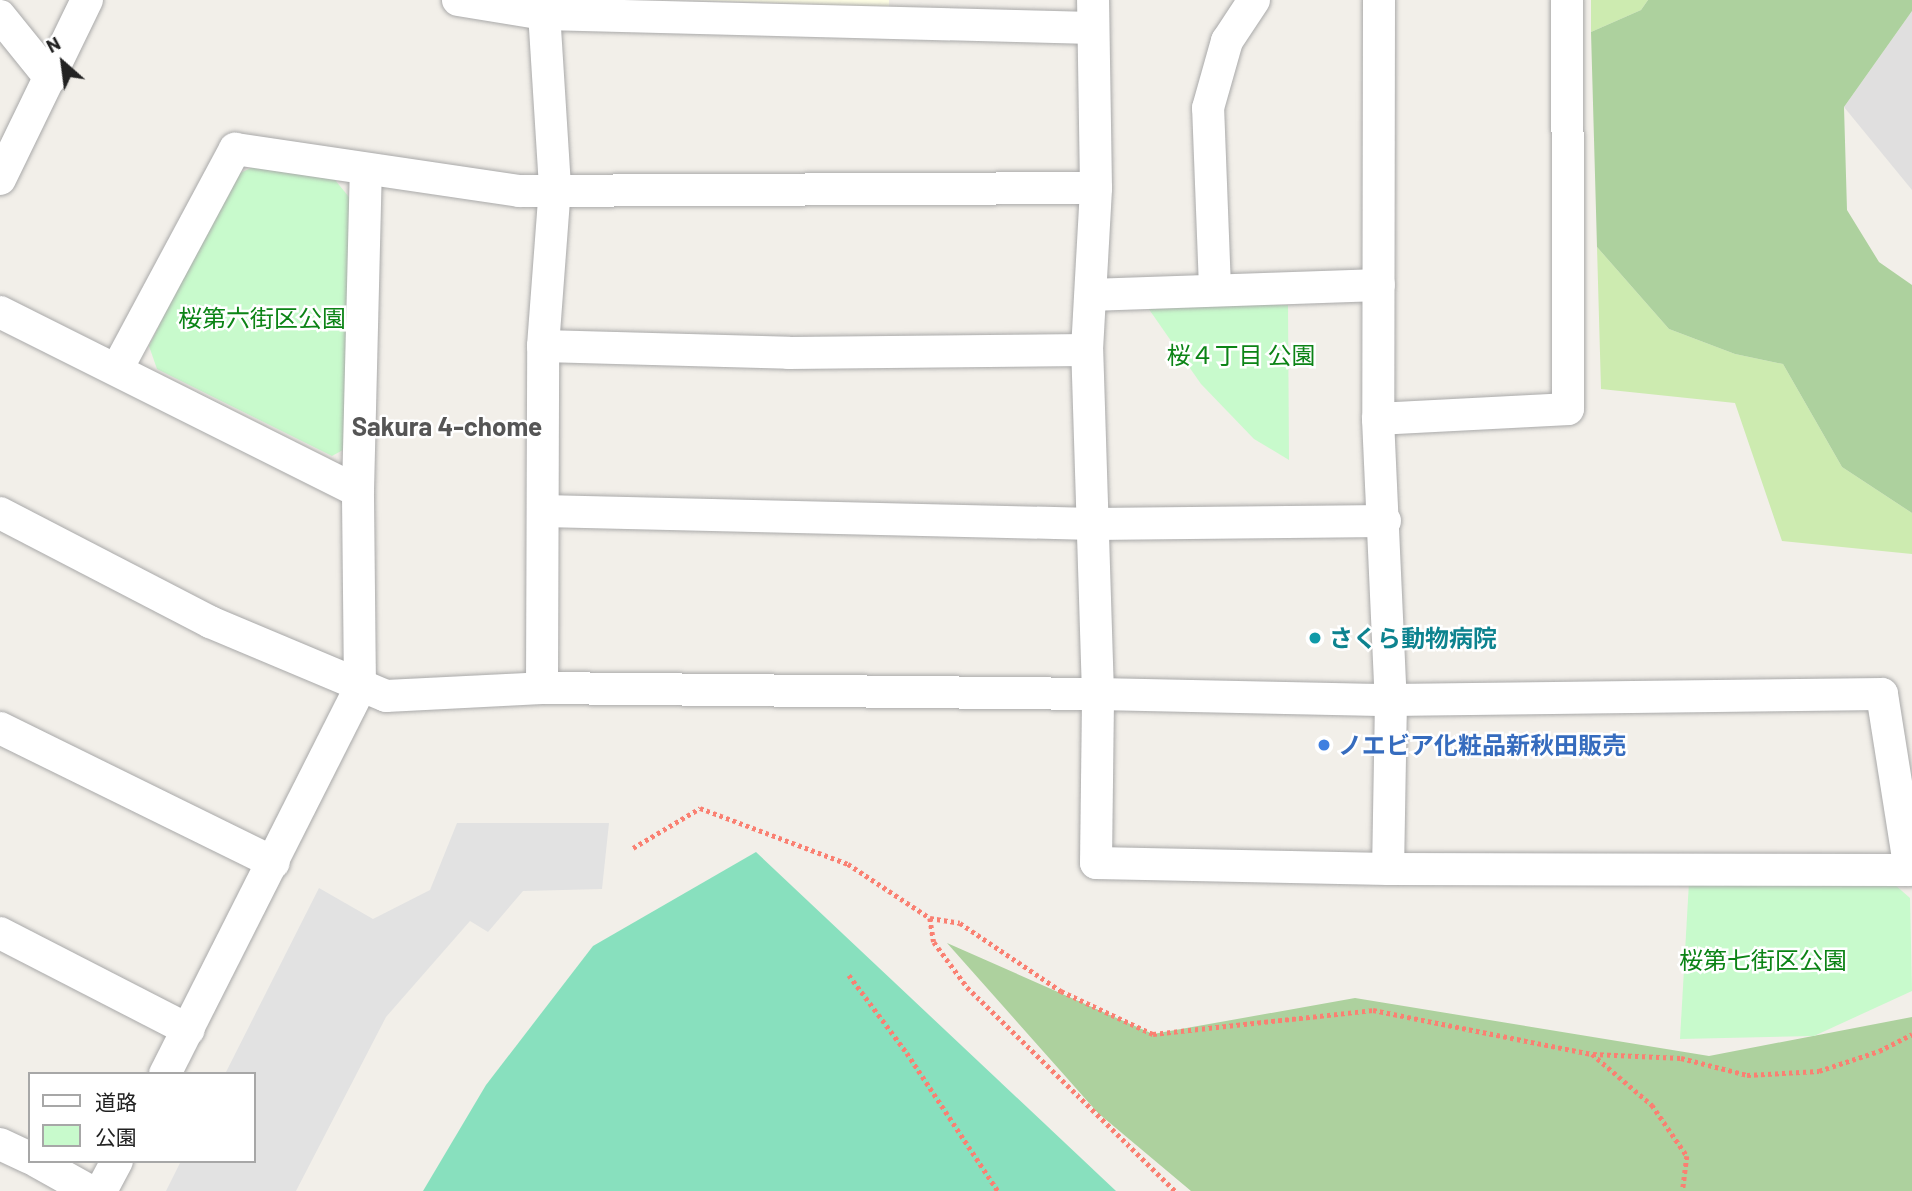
<!DOCTYPE html>
<html>
<head>
<meta charset="utf-8">
<style>
  body { margin:0 }
  #map { position:relative; width:1912px; height:1191px; overflow:hidden; background:#f2efe9; font-family:Barlow,"Noto Sans JP",sans-serif }
  div>[style] { position:absolute }
  [style*='--x'] { left:calc(var(--x)*1px); top:calc(var(--y)*1px); width:calc(var(--w)*1px); rotate:calc(var(--a)*1deg) }
  .residential>* { inset:0; background:#e0dfdf }
  .education>* { inset:0; background:#ffffe5 }
  .grass>* { inset:0; background:#cdebb0 }
  .forest>* { inset:0; background:#add19e }
  .park>* { inset:0; background:#c8facc }
  .pitch>* { inset:0; background:#88e0be }
  .parking>* { inset:0; background:#e2e2e2 }
  .path>* { height:4.5px; margin-top:-2.25px; transform-origin:0; background:repeating-linear-gradient(90deg,#fa8072 0 3.5px,transparent 0 7px) }
  .roads { filter:drop-shadow(0 0 2px #a9a9a9) drop-shadow(0 0 2px #a9a9a9) }
  .street>* { height:32px; margin:-16px; padding:0 16px; transform-origin:16px; border-radius:16px; background:#fff }
  .dots>* { width:19px; height:19px; translate:-50% -50%; box-sizing:border-box; border:4px solid #fff; border-radius:50% }
  span { translate:-50% -50%; white-space:nowrap; text-align:center; line-height:1.15; -webkit-text-stroke:5px #fff; paint-order:stroke }
  .park-label { font-size:24px; color:#0c8416 }
  .culture-label { font-size:24px; color:#0d838f; font-weight:700 }
  .left { translate:0 -50%; text-align:left }
  .shop-label { font-size:24px; color:#366cbe; font-weight:700 }
  .neighbourhood-label { font-size:26px; color:#555; font-weight:700 }
  .legend { position:absolute; left:28px; top:1072px; width:228px; height:91px; box-sizing:border-box; background:#fff; border:2px solid #a7a7a7; margin:0; padding:9px 12px; list-style:none; font-size:21px; color:#222 }
  .legend li { display:flex; align-items:center; gap:14px; height:35px }
  .legend b { width:35px; border:2px solid #a7a7a7 }
  .north { position:absolute; left:28px; top:28px; width:70px; height:70px; -webkit-text-stroke:5px #fff; paint-order:stroke; rotate:332deg; font-size:19px; font-weight:700; line-height:28px; text-align:center; color:#222 }
  .north::after { content:''; display:block; margin:auto; width:24px; height:32px; background:#222; clip-path:polygon(50% 0,100% 100%,50% 72%,0 100%) }
</style>
</head>
<body>
<div id="map">
  <div class="residential">
    <i style="clip-path:polygon(1912px 11px,1912px 190px,1844px 107px)"></i>
  </div>
  <div class="education">
    <i style="clip-path:polygon(691px 0,889px 0,889px 7px)"></i>
  </div>
  <div class="grass">
    <i style="clip-path:polygon(1591px 0,1648px 0,1641px 10px,1591px 32px)"></i>
    <i style="clip-path:polygon(1597px 247px,1669px 329px,1735px 354px,1783px 364px,1842px 467px,1912px 513px,1912px 554px,1782px 541px,1735px 403px,1601px 389px)"></i>
  </div>
  <div class="forest">
    <i style="clip-path:polygon(1648px 0,1912px 0,1912px 11px,1844px 107px,1847px 210px,1879px 262px,1912px 285px,1912px 513px,1842px 467px,1783px 364px,1735px 354px,1669px 329px,1597px 247px,1591px 32px,1641px 10px)"></i>
    <i style="clip-path:polygon(947px 943px,1153px 1034px,1355px 998px,1709px 1056px,1912px 1017px,1912px 1191px,1191px 1191px,1098px 1113px)"></i>
  </div>
  <div class="park">
    <i style="clip-path:polygon(255px 166px,331px 175px,353px 202px,352px 445px,332px 456px,157px 369px,149px 346px,232px 177px)"></i>
    <i style="clip-path:polygon(1146px 305px,1288px 305px,1289px 460px,1254px 439px,1201px 384px)"></i>
    <i style="clip-path:polygon(1689px 882px,1894px 884px,1910px 898px,1912px 991px,1814px 1036px,1680px 1039px)"></i>
  </div>
  <div class="pitch">
    <i style="clip-path:polygon(756px 852px,1116px 1191px,423px 1191px,486px 1085px,593px 946px)"></i>
  </div>
  <div class="parking">
    <i style="clip-path:polygon(457px 823px,609px 823px,602px 889px,523px 891px,488px 932px,470px 921px,386px 1017px,296px 1191px,166px 1191px,181px 1161px,254px 1161px,254px 1074px,225px 1074px,319px 888px,373px 919px,430px 890px)"></i>
  </div>
  <div class="path">
    <i style="--x:633;--y:848;--w:78;--a:-30.8"></i>
    <i style="--x:700;--y:808;--w:158;--a:20.7"></i>
    <i style="--x:848;--y:864;--w:98;--a:33.4"></i>
    <i style="--x:930;--y:918;--w:30;--a:9"></i>
    <i style="--x:960;--y:923;--w:122;--a:34"></i>
    <i style="--x:1061;--y:991;--w:102;--a:25.1"></i>
    <i style="--x:1153;--y:1034;--w:221;--a:-6.2"></i>
    <i style="--x:1373;--y:1010;--w:223;--a:11.4"></i>
    <i style="--x:1592;--y:1054;--w:79;--a:40.4"></i>
    <i style="--x:1652;--y:1105;--w:62;--a:55.5"></i>
    <i style="--x:1687;--y:1156;--w:35;--a:97"></i>
    <i style="--x:930;--y:918;--w:24;--a:81"></i>
    <i style="--x:934;--y:942;--w:56;--a:53.7"></i>
    <i style="--x:967;--y:987;--w:291;--a:44.4"></i>
    <i style="--x:849;--y:975;--w:97;--a:53.4"></i>
    <i style="--x:907;--y:1053;--w:165;--a:56.6"></i>
    <i style="--x:1593;--y:1054;--w:88;--a:2.6"></i>
    <i style="--x:1681;--y:1058;--w:68;--a:14.4"></i>
    <i style="--x:1747;--y:1075;--w:72;--a:-3.2"></i>
    <i style="--x:1819;--y:1071;--w:63;--a:-18.4"></i>
    <i style="--x:1879;--y:1051;--w:37;--a:-27"></i>
  </div>
  <div class="roads">
    <div class="street">
      <i style="--x:458;--y:0;--w:87;--a:9.2"></i>
      <i style="--x:544;--y:14;--w:549;--a:1.46"></i>
      <i style="--x:1379;--y:0;--w:419;--a:90.1"></i>
      <i style="--x:1378;--y:419;--w:281;--a:87.4"></i>
      <i style="--x:1391;--y:700;--w:169;--a:91"></i>
      <i style="--x:0;--y:16;--w:80;--a:51.1"></i>
      <i style="--x:0;--y:179;--w:199;--a:-64.1"></i>
      <i style="--x:1215;--y:288;--w:180;--a:-92.2"></i>
      <i style="--x:1208;--y:108;--w:70;--a:-74.2"></i>
      <i style="--x:1227;--y:41;--w:49;--a:-56.6"></i>
      <i style="--x:1091;--y:295;--w:288;--a:-2"></i>
      <i style="--x:0;--y:312;--w:400;--a:26.6"></i>
      <i style="--x:543;--y:346;--w:246;--a:1.6"></i>
      <i style="--x:789;--y:353;--w:298;--a:-0.6"></i>
      <i style="--x:117;--y:369;--w:250;--a:-61.8"></i>
      <i style="--x:235;--y:149;--w:287;--a:8.4"></i>
      <i style="--x:519;--y:191;--w:577;--a:-0.3"></i>
      <i style="--x:1378;--y:419;--w:190;--a:-3"></i>
      <i style="--x:1568;--y:409;--w:409;--a:-90.1"></i>
      <i style="--x:543;--y:511;--w:550;--a:1.35"></i>
      <i style="--x:1093;--y:524;--w:292;--a:-0.6"></i>
      <i style="--x:0;--y:513;--w:237;--a:27.4"></i>
      <i style="--x:210;--y:622;--w:191;--a:22.8"></i>
      <i style="--x:386;--y:696;--w:156;--a:-2.9"></i>
      <i style="--x:542;--y:688;--w:556;--a:0.62"></i>
      <i style="--x:1098;--y:694;--w:344;--a:-91.8"></i>
      <i style="--x:1087;--y:350;--w:162;--a:-86.8"></i>
      <i style="--x:1096;--y:188;--w:188;--a:-90.9"></i>
      <i style="--x:542;--y:688;--w:342;--a:-89.8"></i>
      <i style="--x:543;--y:346;--w:159;--a:-85.7"></i>
      <i style="--x:555;--y:187;--w:173;--a:-93.6"></i>
      <i style="--x:1098;--y:694;--w:293;--a:1.2"></i>
      <i style="--x:1391;--y:700;--w:491;--a:-0.7"></i>
      <i style="--x:1882;--y:694;--w:178;--a:81"></i>
      <i style="--x:1910;--y:870;--w:522;--a:-179.89"></i>
      <i style="--x:1388;--y:869;--w:292;--a:-178.8"></i>
      <i style="--x:1096;--y:863;--w:169;--a:-89.3"></i>
      <i style="--x:0;--y:728;--w:305;--a:26.2"></i>
      <i style="--x:0;--y:933;--w:212;--a:27.2"></i>
      <i style="--x:165;--y:1074;--w:432;--a:-63.2"></i>
      <i style="--x:360;--y:688;--w:197;--a:-90.6"></i>
      <i style="--x:358;--y:491;--w:321;--a:-88.6"></i>
      <i style="--x:0;--y:1144;--w:33;--a:25"></i>
      <i style="--x:36;--y:1161;--w:62;--a:29.1"></i>
      <i style="--x:101;--y:1191;--w:34;--a:-62"></i>
    </div>
  </div>
  <div class="dots">
    <i style="left:1315px;top:638px;background:#0f9aa8"></i>
    <i style="left:1324px;top:745px;background:#3f7fe0"></i>
  </div>
  <div class="park-label">
    <span style="left:262px;top:318px">桜第六街区公園</span>
    <span style="left:1241px;top:355px">桜４丁目 公園</span>
    <span style="left:1763px;top:960px">桜第七街区公園</span>
  </div>
  <div class="culture-label">
    <span class="left" style="left:1329px;top:638px">さくら動物病院</span>
  </div>
  <div class="shop-label">
    <span class="left" style="left:1338px;top:745px">ノエビア化粧品新秋田販売</span>
  </div>
  <div class="neighbourhood-label">
    <span style="left:447px;top:426px">Sakura 4-chome</span>
  </div>
  <ul class="legend">
  <li><b style="height:9px;background:#fff"></b>道路</li>
  <li><b style="height:19px;background:#c8facc"></b>公園</li>
  </ul>
  <div class="north">N</div>
</div>
</body>
</html>
